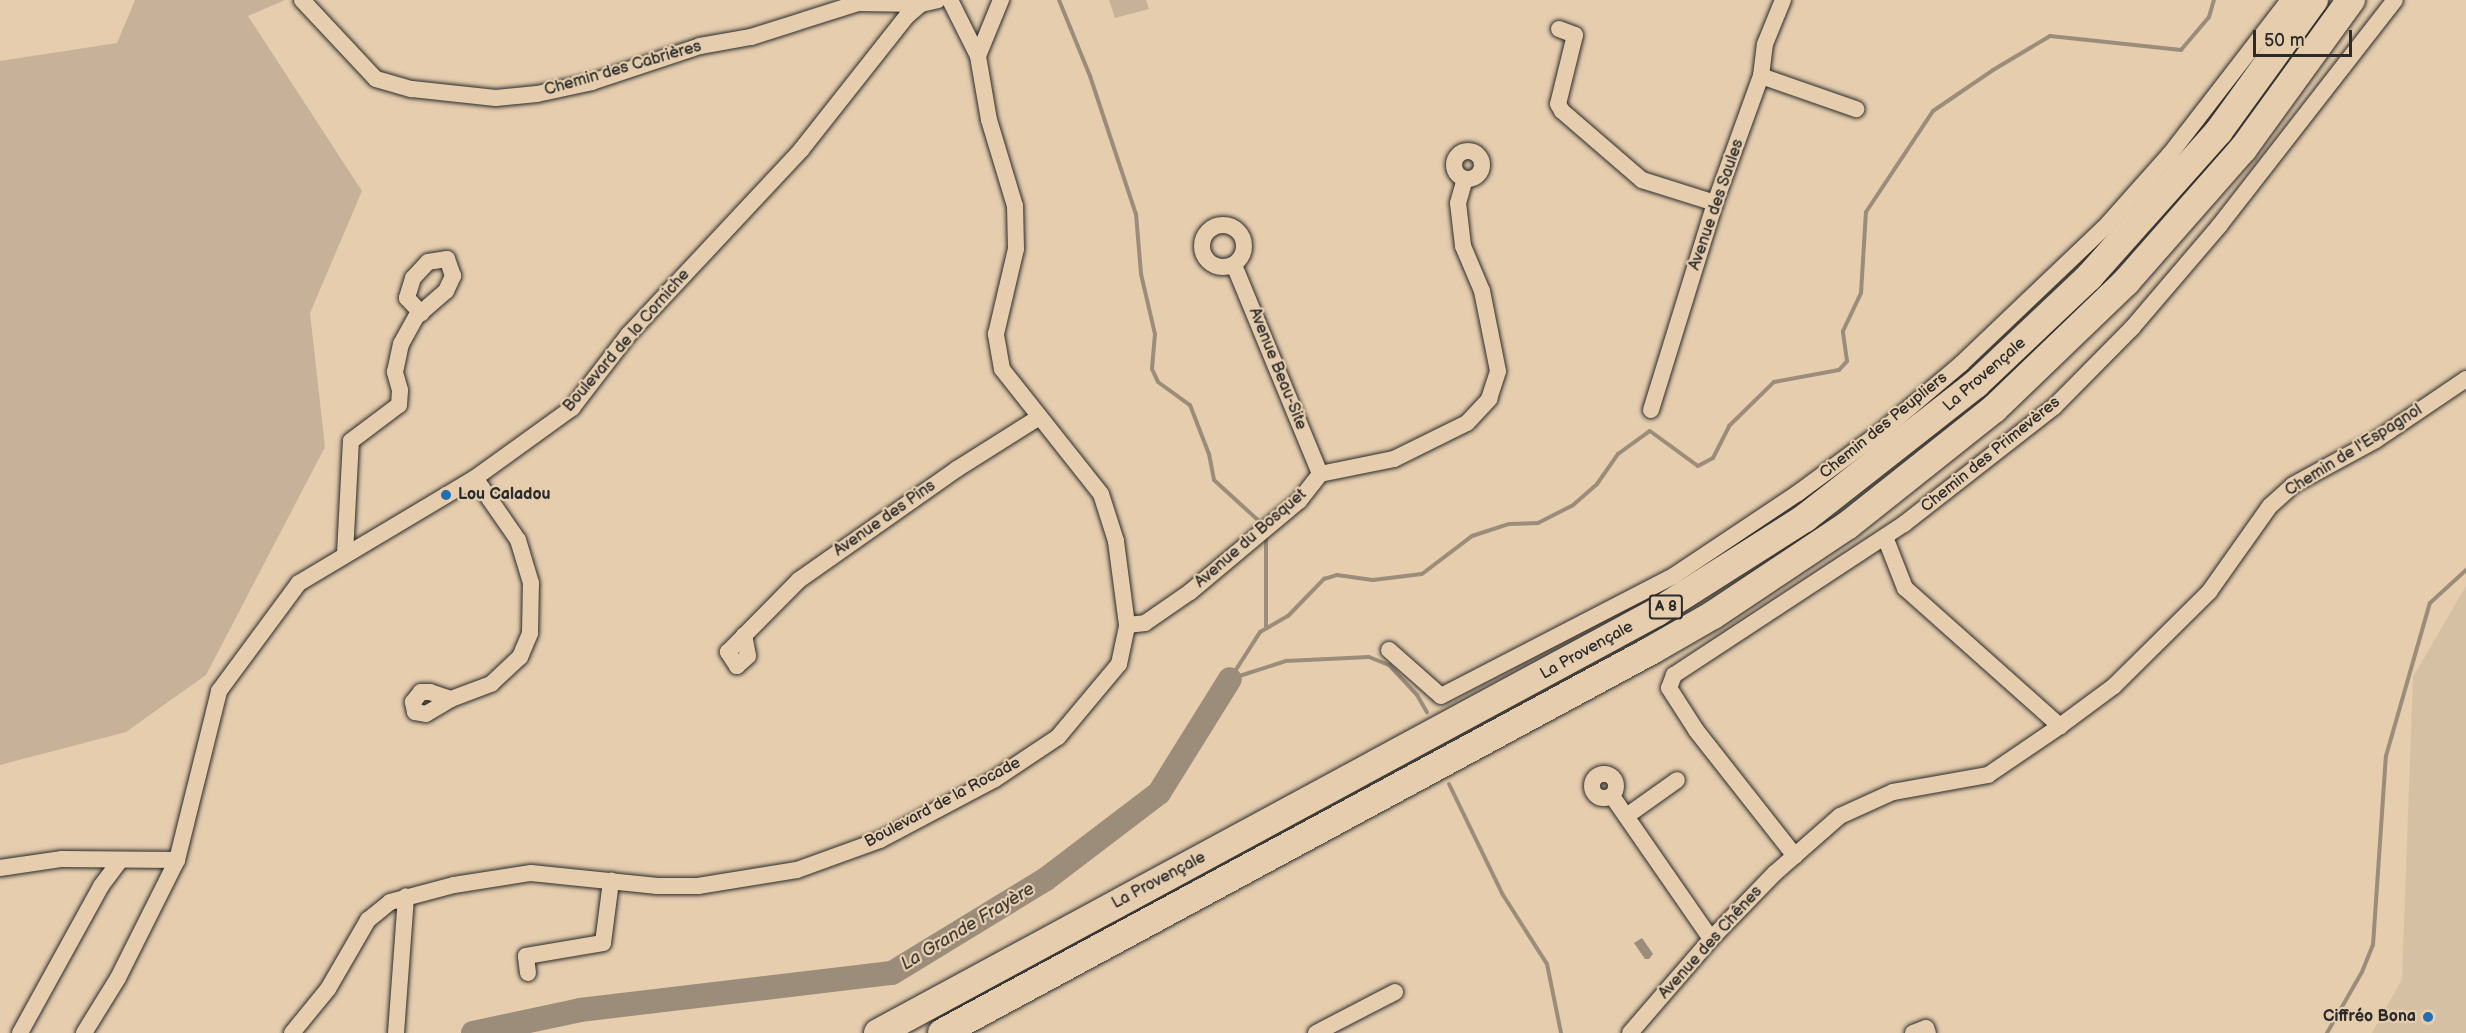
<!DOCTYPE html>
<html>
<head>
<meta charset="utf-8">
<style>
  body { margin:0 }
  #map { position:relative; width:2466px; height:1033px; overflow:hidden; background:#e5cdae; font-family:"Balsamiq Sans",sans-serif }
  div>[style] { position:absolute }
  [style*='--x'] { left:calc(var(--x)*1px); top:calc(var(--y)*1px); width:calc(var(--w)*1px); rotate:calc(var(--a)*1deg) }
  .built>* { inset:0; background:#d5c0a3 }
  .green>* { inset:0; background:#c7b299 }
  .water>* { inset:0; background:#9b8d7a }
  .stream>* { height:4px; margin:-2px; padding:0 2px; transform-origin:2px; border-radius:2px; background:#9b8d7a }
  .river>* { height:24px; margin:-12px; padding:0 12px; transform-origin:12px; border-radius:12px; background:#9b8d7a }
  .roads { filter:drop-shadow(0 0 2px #2b2b2b) drop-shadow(0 0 2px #2b2b2b) }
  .minor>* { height:16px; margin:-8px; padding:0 8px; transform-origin:8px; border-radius:8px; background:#e5cdae }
  .minor>.ring { margin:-8px; padding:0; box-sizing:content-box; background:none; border:16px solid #e5cdae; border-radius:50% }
  .motorway>* { height:28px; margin:-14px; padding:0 14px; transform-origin:14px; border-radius:14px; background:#e5cdae }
  .dots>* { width:16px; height:16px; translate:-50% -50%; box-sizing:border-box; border:3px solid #e5cdae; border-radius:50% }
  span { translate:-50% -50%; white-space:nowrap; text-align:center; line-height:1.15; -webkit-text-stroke:4.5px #e5cdae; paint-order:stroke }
  .shield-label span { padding:2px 4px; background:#e5cdae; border:2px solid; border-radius:4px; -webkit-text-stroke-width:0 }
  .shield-label { font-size:15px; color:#2b2b2b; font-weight:700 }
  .street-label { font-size:16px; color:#2b2b2b }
  .poi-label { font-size:16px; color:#2b2b2b; font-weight:700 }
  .left { translate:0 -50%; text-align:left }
  .right { translate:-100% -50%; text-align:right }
  .water-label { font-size:18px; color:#413f3b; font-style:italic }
  .scale { position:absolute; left:2253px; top:30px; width:99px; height:27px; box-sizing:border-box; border:3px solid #2b2b2b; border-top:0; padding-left:8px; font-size:18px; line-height:21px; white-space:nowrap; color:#2b2b2b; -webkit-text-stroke:4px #e5cdae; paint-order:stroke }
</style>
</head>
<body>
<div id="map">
  <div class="built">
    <i style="clip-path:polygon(2466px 586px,2466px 1033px,2372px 1033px,2402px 979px,2413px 677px)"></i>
  </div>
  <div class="green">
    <i style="clip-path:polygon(135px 0,285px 0,248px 16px,362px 191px,310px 313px,325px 447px,206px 675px,126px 732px,0 765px,0 61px,117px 43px)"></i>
    <i style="clip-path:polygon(1109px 0,1146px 0,1149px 9px,1115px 18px)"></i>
  </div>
  <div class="water">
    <i style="clip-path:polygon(1642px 938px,1653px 954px,1649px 959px,1645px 959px,1634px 943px)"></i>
  </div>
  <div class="stream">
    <i style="--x:1059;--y:0;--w:82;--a:67.8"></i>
    <i style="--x:1090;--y:76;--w:145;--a:71.6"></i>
    <i style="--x:1136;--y:214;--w:60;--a:85.2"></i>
    <i style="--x:1141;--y:274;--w:62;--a:76.9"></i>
    <i style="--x:1155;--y:334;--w:35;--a:95"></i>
    <i style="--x:1152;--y:369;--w:14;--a:65"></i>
    <i style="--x:1158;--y:382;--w:39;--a:36"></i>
    <i style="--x:1190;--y:405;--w:53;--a:68.8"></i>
    <i style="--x:1209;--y:454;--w:26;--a:79"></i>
    <i style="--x:1214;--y:480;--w:62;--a:42.4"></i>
    <i style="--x:1266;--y:628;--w:89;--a:-90"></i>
    <i style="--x:1233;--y:678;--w:56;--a:-17.8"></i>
    <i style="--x:1286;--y:661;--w:83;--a:-2.8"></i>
    <i style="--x:1369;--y:657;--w:22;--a:22"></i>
    <i style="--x:1389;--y:665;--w:41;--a:47"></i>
    <i style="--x:1417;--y:695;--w:20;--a:60"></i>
    <i style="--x:1230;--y:679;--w:56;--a:-57.4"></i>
    <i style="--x:1260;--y:632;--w:32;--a:-30"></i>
    <i style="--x:1288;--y:616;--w:52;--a:-45.8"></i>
    <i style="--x:1324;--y:579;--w:14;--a:-17"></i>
    <i style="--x:1337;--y:575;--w:36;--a:8"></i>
    <i style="--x:1373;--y:580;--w:49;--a:-7"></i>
    <i style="--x:1422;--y:574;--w:63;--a:-37.2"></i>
    <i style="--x:1472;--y:536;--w:39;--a:-18"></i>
    <i style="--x:1509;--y:524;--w:29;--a:-2"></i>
    <i style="--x:1538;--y:523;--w:38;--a:-27"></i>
    <i style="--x:1572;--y:506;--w:33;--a:-41"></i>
    <i style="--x:1597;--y:484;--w:37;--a:-55"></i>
    <i style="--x:1618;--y:454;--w:39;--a:-36"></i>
    <i style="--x:1650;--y:431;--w:59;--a:36.1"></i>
    <i style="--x:1698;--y:466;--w:17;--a:-28"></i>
    <i style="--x:1713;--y:458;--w:36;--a:-63"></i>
    <i style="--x:1729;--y:426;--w:63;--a:-44.4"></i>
    <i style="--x:1774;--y:382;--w:66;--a:-10.5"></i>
    <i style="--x:1839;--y:370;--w:12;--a:-48"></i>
    <i style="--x:1847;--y:361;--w:30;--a:-98"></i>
    <i style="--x:1843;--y:331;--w:42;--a:-64.7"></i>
    <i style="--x:1861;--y:293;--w:81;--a:-86.5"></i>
    <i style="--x:1866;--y:212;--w:121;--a:-56.4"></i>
    <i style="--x:1933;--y:111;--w:73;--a:-34.3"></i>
    <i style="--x:1993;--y:70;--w:66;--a:-30.8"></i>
    <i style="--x:2050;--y:36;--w:132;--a:6.1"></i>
    <i style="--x:2181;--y:50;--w:43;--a:-49.7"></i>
    <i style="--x:2209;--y:17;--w:18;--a:-74"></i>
    <i style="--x:1449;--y:784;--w:123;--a:64.1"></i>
    <i style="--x:1503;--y:895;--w:82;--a:57.5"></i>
    <i style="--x:1547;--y:964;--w:70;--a:78.5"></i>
    <i style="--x:2327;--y:1033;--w:70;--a:-60.2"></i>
    <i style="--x:2362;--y:972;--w:29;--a:-68"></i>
    <i style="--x:2373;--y:945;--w:189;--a:-86.1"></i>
    <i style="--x:2386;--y:756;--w:159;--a:-74"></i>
    <i style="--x:2430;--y:603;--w:49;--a:-42.5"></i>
  </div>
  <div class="river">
    <i style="--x:473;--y:1033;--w:109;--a:-12.1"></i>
    <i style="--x:580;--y:1010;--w:314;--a:-6.8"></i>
    <i style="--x:892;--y:973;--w:180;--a:-31.4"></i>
    <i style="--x:1046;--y:879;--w:142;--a:-37.3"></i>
    <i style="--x:1159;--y:793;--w:134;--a:-58.1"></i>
  </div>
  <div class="roads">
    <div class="minor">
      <i style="--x:302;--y:0;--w:108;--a:46.9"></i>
      <i style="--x:376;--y:79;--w:37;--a:16"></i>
      <i style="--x:412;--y:89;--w:84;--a:6.1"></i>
      <i style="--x:496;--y:98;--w:41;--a:-5.6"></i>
      <i style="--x:537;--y:94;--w:56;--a:-12.3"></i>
      <i style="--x:592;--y:82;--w:114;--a:-18.4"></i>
      <i style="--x:700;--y:46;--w:52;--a:-10"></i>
      <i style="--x:751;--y:37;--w:112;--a:-17.6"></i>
      <i style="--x:858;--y:3;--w:63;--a:0.9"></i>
      <i style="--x:921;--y:4;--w:17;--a:-13"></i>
      <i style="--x:1559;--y:29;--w:17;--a:21"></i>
      <i style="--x:1575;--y:35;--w:71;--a:103.8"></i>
      <i style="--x:1558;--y:104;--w:8;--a:60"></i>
      <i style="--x:1562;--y:111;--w:106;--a:40.8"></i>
      <i style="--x:1642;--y:180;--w:77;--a:17.5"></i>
      <i style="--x:978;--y:56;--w:61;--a:-67.7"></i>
      <i style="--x:1761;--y:76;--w:101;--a:19.2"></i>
      <i class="ring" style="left:1454px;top:151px;width:12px;height:12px"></i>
      <i class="ring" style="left:1202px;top:225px;width:26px;height:26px"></i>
      <i style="--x:1234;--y:265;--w:226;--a:67.6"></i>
      <i style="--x:1651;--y:410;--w:217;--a:-72.8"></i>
      <i style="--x:1715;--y:203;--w:135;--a:-70.1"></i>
      <i style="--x:1761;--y:76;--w:32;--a:-83"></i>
      <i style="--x:1765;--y:44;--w:48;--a:-67.8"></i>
      <i style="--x:1885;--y:537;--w:55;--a:68.6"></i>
      <i style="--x:1905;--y:588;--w:208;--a:41.7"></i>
      <i style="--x:345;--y:554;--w:113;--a:-87"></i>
      <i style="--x:351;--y:441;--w:60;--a:-36.9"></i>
      <i style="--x:399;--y:405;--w:15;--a:-86"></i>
      <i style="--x:400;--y:390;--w:19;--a:-106"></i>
      <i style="--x:395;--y:372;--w:29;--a:-78"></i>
      <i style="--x:401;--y:344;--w:31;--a:-61"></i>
      <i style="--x:416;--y:317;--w:40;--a:-41"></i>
      <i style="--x:446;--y:291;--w:17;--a:-65"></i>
      <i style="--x:453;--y:276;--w:18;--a:-109"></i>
      <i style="--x:447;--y:259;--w:19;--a:171"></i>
      <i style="--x:428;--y:262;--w:22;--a:133"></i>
      <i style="--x:413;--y:278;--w:21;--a:107"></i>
      <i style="--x:407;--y:298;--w:21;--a:47"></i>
      <i style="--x:1127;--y:625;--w:18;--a:-6"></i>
      <i style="--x:1145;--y:623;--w:55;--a:-34.6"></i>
      <i style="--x:1190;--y:592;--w:142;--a:-39.9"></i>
      <i style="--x:1299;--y:501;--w:34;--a:-52"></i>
      <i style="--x:1320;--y:474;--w:76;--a:-11.5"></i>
      <i style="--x:1394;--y:459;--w:81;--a:-26.3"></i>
      <i style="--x:1467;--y:423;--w:33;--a:-47"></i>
      <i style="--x:1489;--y:399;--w:29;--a:-72"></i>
      <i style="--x:1498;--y:371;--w:82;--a:-101.3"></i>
      <i style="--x:1482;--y:291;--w:49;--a:-112.9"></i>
      <i style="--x:1463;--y:246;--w:43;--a:-96.6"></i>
      <i style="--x:1458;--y:203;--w:25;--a:-74"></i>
      <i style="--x:744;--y:635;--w:21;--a:79"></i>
      <i style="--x:748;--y:656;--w:15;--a:138"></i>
      <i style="--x:737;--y:666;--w:17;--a:-123"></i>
      <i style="--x:728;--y:652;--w:101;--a:-45.4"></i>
      <i style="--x:799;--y:580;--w:193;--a:-35.1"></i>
      <i style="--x:957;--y:469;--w:96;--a:-32.2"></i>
      <i style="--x:1389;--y:650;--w:69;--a:41.5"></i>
      <i style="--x:1441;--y:696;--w:263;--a:-27.3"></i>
      <i style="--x:1675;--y:575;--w:148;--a:-33.7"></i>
      <i style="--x:1798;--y:493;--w:104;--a:-36.4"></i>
      <i style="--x:1882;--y:431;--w:104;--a:-40.3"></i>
      <i style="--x:1961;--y:364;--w:197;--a:-43.6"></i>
      <i style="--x:2104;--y:228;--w:99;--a:-48.3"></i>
      <i style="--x:2170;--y:154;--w:195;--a:-52.3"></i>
      <i style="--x:451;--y:699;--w:22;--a:-162"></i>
      <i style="--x:430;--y:692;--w:9;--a:180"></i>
      <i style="--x:421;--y:692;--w:13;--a:129"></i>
      <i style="--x:413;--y:702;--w:10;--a:79"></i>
      <i style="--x:415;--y:712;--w:11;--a:10"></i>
      <i style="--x:426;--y:714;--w:29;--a:-31"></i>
      <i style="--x:451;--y:699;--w:43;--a:-20.6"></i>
      <i style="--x:491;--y:684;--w:40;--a:-43"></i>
      <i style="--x:520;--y:657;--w:26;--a:-67"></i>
      <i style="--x:530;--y:633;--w:50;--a:-88.9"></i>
      <i style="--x:531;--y:583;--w:45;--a:-106.8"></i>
      <i style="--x:518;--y:540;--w:75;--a:-124.7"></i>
      <i class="ring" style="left:1592px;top:774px;width:8px;height:8px"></i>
      <i style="--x:1612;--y:796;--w:174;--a:55.3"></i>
      <i style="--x:1628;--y:815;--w:60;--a:-35.5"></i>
      <i style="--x:1795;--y:856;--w:160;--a:-128.2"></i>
      <i style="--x:1696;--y:730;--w:50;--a:-122.7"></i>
      <i style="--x:1669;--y:688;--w:14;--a:-69"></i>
      <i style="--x:1674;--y:675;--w:275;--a:-33.3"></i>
      <i style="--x:1904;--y:524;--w:190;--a:-38"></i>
      <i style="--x:2054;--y:407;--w:111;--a:-45.4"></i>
      <i style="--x:2132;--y:328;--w:134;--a:-49.5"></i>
      <i style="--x:2219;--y:226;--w:286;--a:-52.1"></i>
      <i style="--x:0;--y:868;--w:63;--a:-8.3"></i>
      <i style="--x:62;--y:859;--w:115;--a:0.5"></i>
      <i style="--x:528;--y:973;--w:17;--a:-97"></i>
      <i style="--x:526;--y:956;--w:78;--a:-9.6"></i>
      <i style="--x:603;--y:943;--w:63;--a:-82.6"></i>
      <i style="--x:20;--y:1033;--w:168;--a:-61.1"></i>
      <i style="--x:101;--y:886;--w:30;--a:-53"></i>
      <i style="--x:84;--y:1033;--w:65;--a:-58.3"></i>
      <i style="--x:118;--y:978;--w:132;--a:-63.4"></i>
      <i style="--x:177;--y:860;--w:174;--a:-76"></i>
      <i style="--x:219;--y:691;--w:134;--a:-53.5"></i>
      <i style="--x:299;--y:583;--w:205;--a:-30.8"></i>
      <i style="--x:475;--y:478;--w:120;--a:-35.8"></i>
      <i style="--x:572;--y:408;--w:93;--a:-52.4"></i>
      <i style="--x:629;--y:334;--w:252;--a:-46.9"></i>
      <i style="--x:801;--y:150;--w:171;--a:-51.7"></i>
      <i style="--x:907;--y:16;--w:18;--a:-41"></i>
      <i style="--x:292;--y:1033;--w:57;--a:-50.7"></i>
      <i style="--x:328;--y:989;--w:80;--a:-59.9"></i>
      <i style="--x:368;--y:920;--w:28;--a:-39"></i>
      <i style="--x:390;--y:902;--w:66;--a:-14.9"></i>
      <i style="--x:454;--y:885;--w:78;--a:-8.9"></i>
      <i style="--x:531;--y:873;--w:127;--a:5.9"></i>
      <i style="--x:657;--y:886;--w:41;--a:0"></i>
      <i style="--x:698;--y:886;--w:100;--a:-9.2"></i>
      <i style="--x:797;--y:870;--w:88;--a:-19.9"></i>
      <i style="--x:880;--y:840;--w:130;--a:-27.9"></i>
      <i style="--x:995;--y:779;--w:76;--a:-33.7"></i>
      <i style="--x:1058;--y:737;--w:95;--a:-50.1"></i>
      <i style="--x:1119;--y:664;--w:40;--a:-78"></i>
      <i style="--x:1127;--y:625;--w:85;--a:-97.5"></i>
      <i style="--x:1116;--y:541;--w:49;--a:-107.7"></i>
      <i style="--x:1101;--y:494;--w:159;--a:-128.4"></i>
      <i style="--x:1002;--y:369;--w:36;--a:-100"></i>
      <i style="--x:996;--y:334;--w:87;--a:-76.8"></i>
      <i style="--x:1016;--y:249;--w:43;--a:-91.3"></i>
      <i style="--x:1015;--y:206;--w:90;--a:-106.8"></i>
      <i style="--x:989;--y:120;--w:65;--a:-99.8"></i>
      <i style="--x:978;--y:56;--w:63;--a:-116.6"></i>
      <i style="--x:396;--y:1033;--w:137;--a:-85.8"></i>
      <i style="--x:1316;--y:1033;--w:89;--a:-27.4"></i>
      <i style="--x:1630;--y:1033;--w:124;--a:-49.2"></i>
      <i style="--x:1711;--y:939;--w:92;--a:-45.9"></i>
      <i style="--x:1775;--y:873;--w:86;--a:-41.2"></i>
      <i style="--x:1840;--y:816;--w:58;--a:-24.4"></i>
      <i style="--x:1893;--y:792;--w:97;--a:-10.1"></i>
      <i style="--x:1988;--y:775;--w:87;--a:-34.2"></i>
      <i style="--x:2060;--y:726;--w:67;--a:-36.5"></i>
      <i style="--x:2114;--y:686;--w:134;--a:-44.7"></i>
      <i style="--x:2209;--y:592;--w:105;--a:-54.7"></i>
      <i style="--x:2270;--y:506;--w:31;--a:-42"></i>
      <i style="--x:2293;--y:485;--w:94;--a:-28.5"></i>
      <i style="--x:2376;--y:440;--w:109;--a:-34.1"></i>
      <i style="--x:1913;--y:1033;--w:14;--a:-21"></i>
      <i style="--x:1926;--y:1028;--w:5;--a:68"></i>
    </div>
    <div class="motorway">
      <i style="--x:878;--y:1033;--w:885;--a:-28.39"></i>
      <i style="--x:1657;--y:612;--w:175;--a:-32.4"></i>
      <i style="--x:1805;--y:518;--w:217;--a:-38.1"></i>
      <i style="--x:1976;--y:384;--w:156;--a:-43.4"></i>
      <i style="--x:2089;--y:277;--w:195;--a:-48.3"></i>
      <i style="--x:2219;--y:131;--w:162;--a:-54.1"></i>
      <i style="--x:942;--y:1033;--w:807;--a:-28.34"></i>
      <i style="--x:1652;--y:650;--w:70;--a:-29.8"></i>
      <i style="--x:1713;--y:615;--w:162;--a:-33.7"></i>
      <i style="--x:1848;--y:525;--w:186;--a:-38.5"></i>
      <i style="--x:1994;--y:409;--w:183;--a:-43.9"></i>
      <i style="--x:2126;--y:282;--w:177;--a:-48.7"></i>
      <i style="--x:2243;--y:149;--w:184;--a:-54.1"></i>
    </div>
  </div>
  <div class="dots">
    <i style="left:446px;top:495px;background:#1f6fb2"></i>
    <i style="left:2428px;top:1017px;background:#1f6fb2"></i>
  </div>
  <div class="shield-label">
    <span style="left:1666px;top:607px">A 8</span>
  </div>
  <div class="street-label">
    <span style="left:623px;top:69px;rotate:-16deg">Chemin des Cabrières</span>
    <span style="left:1717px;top:205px;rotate:-71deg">Avenue des Saules</span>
    <span style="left:627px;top:341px;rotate:-49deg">Boulevard de la Corniche</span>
    <span style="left:1277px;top:369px;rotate:68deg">Avenue Beau-Site</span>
    <span style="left:1985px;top:375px;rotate:-41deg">La Provençale</span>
    <span style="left:1884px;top:426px;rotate:-39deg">Chemin des Peupliers</span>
    <span style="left:2354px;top:451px;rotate:-32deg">Chemin de l'Espagnol</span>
    <span style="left:1991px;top:455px;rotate:-39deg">Chemin des Primevères</span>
    <span style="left:885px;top:519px;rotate:-35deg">Avenue des Pins</span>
    <span style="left:1251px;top:539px;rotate:-41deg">Avenue du Bosquet</span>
    <span style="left:1587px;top:651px;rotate:-29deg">La Provençale</span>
    <span style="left:943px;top:803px;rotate:-28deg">Boulevard de la Rocade</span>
    <span style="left:1159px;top:881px;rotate:-28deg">La Provençale</span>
    <span style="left:1711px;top:943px;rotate:-48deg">Avenue des Chênes</span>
  </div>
  <div class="poi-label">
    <span class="left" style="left:458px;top:495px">Lou Caladou</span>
    <span class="right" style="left:2416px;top:1017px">Ciffréo Bona</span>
  </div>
  <div class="water-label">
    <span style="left:968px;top:927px;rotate:-31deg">La Grande Frayère</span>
  </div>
  <div class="scale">50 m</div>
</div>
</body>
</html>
